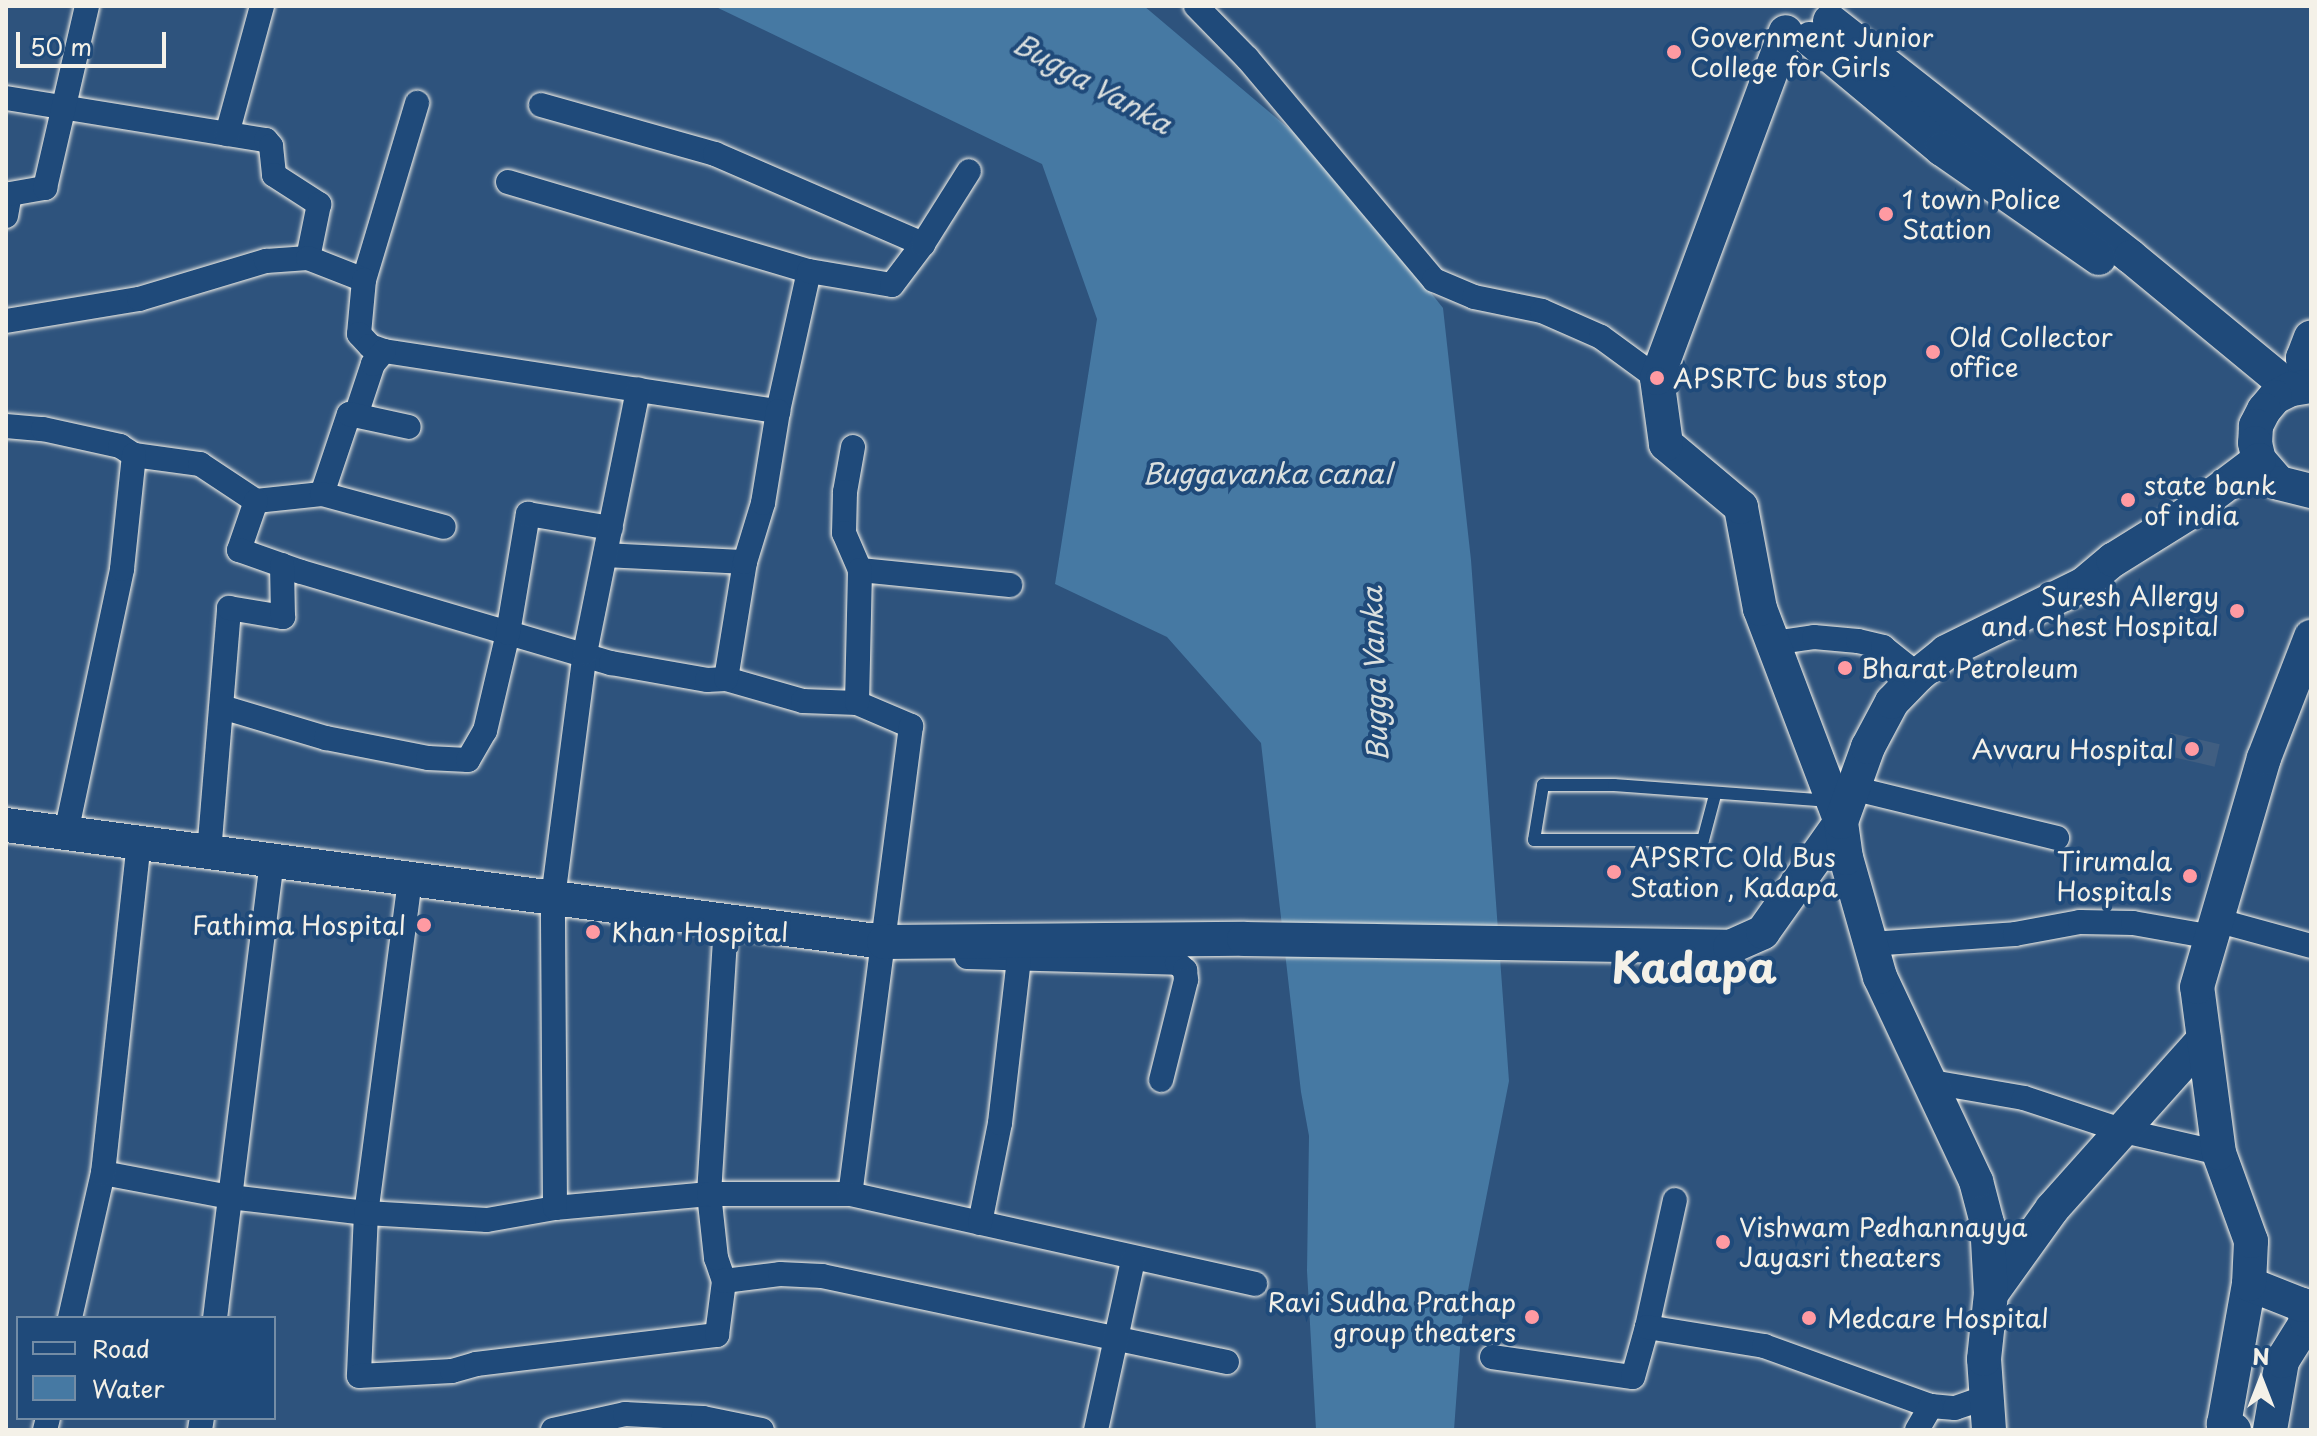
<!DOCTYPE html>
<html>
<head>
<meta charset="utf-8">
<style>
  body { margin:0 }
  #map { position:relative; width:2317px; height:1436px; overflow:hidden; background:#2e537d; font-family:"Playpen Sans",sans-serif }
  div>[style] { position:absolute }
  [style*='--x'] { left:calc(var(--x)*1px); top:calc(var(--y)*1px); width:calc(var(--w)*1px); rotate:calc(var(--a)*1deg) }
  .built>* { inset:0; background:#405e81; transform-origin:0 0 }
  .water>* { inset:0; background:#4679a3 }
  .roads { filter:drop-shadow(0 0 2px #f4f1e8) drop-shadow(0 0 2px #f4f1e8) }
  .lane>* { height:12px; margin:-6px; padding:0 6px; transform-origin:6px; border-radius:6px; background:#1f4a7a }
  .street>* { height:24px; margin:-12px; padding:0 12px; transform-origin:12px; border-radius:12px; background:#1f4a7a }
  .secondary>* { height:34px; margin:-17px; padding:0 17px; transform-origin:17px; border-radius:17px; background:#1f4a7a }
  .dots>* { width:22px; height:22px; translate:-50% -50%; box-sizing:border-box; border:4px solid #1f4a7a; border-radius:50% }
  span { translate:-50% -50%; white-space:nowrap; text-align:center; line-height:1.15; -webkit-text-stroke:8px #1f4a7a; paint-order:stroke }
  .poi-label { font-size:26px; color:#f4f1e8 }
  .left { translate:0 -50%; text-align:left }
  .right { translate:-100% -50%; text-align:right }
  .water-label { font-size:28px; color:#dadfde; font-style:italic }
  .town-label { font-size:42px; color:#f4f1e8; font-weight:700 }
  .frame { position:absolute; inset:0; border:8px solid #f4f1e8; pointer-events:none }
  .legend { position:absolute; left:16px; top:1316px; width:260px; height:104px; box-sizing:border-box; background:#1f4a7a; border:2px solid #748da6; margin:0; padding:10px 14px; list-style:none; font-size:24px; color:#f4f1e8 }
  .legend li { display:flex; align-items:center; gap:16px; height:40px }
  .legend b { width:40px; border:2px solid #748da6 }
  .north { position:absolute; left:2221px; top:1340px; width:80px; height:80px; -webkit-text-stroke:6px #1f4a7a; paint-order:stroke; rotate:0deg; font-size:22px; font-weight:700; line-height:32px; text-align:center; color:#f4f1e8 }
  .north::after { content:''; display:block; margin:auto; width:28px; height:36px; background:#f4f1e8; clip-path:polygon(50% 0,100% 100%,50% 72%,0 100%) }
  .scale { position:absolute; left:16px; top:32px; width:150px; height:36px; box-sizing:border-box; border:4px solid #f4f1e8; border-top:0; padding-left:10px; font-size:24px; line-height:28px; white-space:nowrap; color:#f4f1e8; -webkit-text-stroke:6px #1f4a7a; paint-order:stroke }
</style>
</head>
<body>
<div id="map">
  <div class="built">
    <i style="left:2171px;top:733px;width:50px;height:23px;rotate:13deg"></i>
  </div>
  <div class="water">
    <i style="clip-path:polygon(714px 6px,1144px 6px,1325px 159px,1443px 308px,1471px 560px,1509px 1081px,1462px 1321px,1454px 1430px,1316px 1430px,1307px 1271px,1309px 1136px,1301px 1092px,1261px 743px,1167px 637px,1055px 584px,1097px 319px,1042px 164px)"></i>
  </div>
  <div class="roads">
    <div class="lane">
      <i style="--x:1715;--y:795;--w:47;--a:104.9"></i>
      <i style="--x:1703;--y:840;--w:169;--a:180"></i>
      <i style="--x:1534;--y:840;--w:56;--a:-80.7"></i>
      <i style="--x:1543;--y:785;--w:71;--a:0"></i>
      <i style="--x:1614;--y:785;--w:217;--a:4.2"></i>
    </div>
    <div class="street">
      <i style="--x:1196;--y:6;--w:73;--a:45.6"></i>
      <i style="--x:1247;--y:58;--w:290;--a:49.9"></i>
      <i style="--x:1434;--y:280;--w:43;--a:23"></i>
      <i style="--x:1474;--y:297;--w:69;--a:11.6"></i>
      <i style="--x:1542;--y:311;--w:64;--a:23.8"></i>
      <i style="--x:1601;--y:337;--w:69;--a:36.2"></i>
      <i style="--x:6;--y:98;--w:263;--a:9.2"></i>
      <i style="--x:266;--y:140;--w:8;--a:50"></i>
      <i style="--x:271;--y:146;--w:29;--a:84"></i>
      <i style="--x:274;--y:175;--w:54;--a:32.8"></i>
      <i style="--x:319;--y:204;--w:55;--a:101.5"></i>
      <i style="--x:541;--y:105;--w:181;--a:15.7"></i>
      <i style="--x:715;--y:154;--w:227;--a:23.4"></i>
      <i style="--x:227;--y:134;--w:133;--a:-74.7"></i>
      <i style="--x:508;--y:182;--w:314;--a:16.5"></i>
      <i style="--x:6;--y:216;--w:22;--a:-80"></i>
      <i style="--x:10;--y:194;--w:36;--a:-10"></i>
      <i style="--x:45;--y:188;--w:187;--a:-77"></i>
      <i style="--x:364;--y:280;--w:185;--a:-73.3"></i>
      <i style="--x:6;--y:321;--w:135;--a:-9.4"></i>
      <i style="--x:139;--y:299;--w:133;--a:-16.7"></i>
      <i style="--x:266;--y:261;--w:42;--a:-4.1"></i>
      <i style="--x:308;--y:258;--w:60;--a:21.4"></i>
      <i style="--x:364;--y:280;--w:54;--a:95.3"></i>
      <i style="--x:359;--y:334;--w:16;--a:47"></i>
      <i style="--x:370;--y:346;--w:15;--a:20"></i>
      <i style="--x:384;--y:351;--w:399;--a:8.7"></i>
      <i style="--x:778;--y:411;--w:143;--a:-77.5"></i>
      <i style="--x:809;--y:271;--w:84;--a:9.6"></i>
      <i style="--x:892;--y:285;--w:51;--a:-52.9"></i>
      <i style="--x:923;--y:244;--w:86;--a:-57.8"></i>
      <i style="--x:356;--y:415;--w:54;--a:-71.6"></i>
      <i style="--x:373;--y:364;--w:17;--a:-50"></i>
      <i style="--x:6;--y:426;--w:37;--a:5"></i>
      <i style="--x:43;--y:429;--w:79;--a:12.4"></i>
      <i style="--x:120;--y:446;--w:17;--a:33"></i>
      <i style="--x:134;--y:455;--w:67;--a:7.8"></i>
      <i style="--x:200;--y:464;--w:67;--a:33.5"></i>
      <i style="--x:256;--y:501;--w:66;--a:-6.1"></i>
      <i style="--x:322;--y:494;--w:84;--a:-71.4"></i>
      <i style="--x:349;--y:414;--w:61;--a:12.2"></i>
      <i style="--x:853;--y:447;--w:46;--a:100.1"></i>
      <i style="--x:845;--y:492;--w:41;--a:91.4"></i>
      <i style="--x:844;--y:533;--w:40;--a:66.6"></i>
      <i style="--x:860;--y:570;--w:151;--a:5.7"></i>
      <i style="--x:322;--y:494;--w:126;--a:15.1"></i>
      <i style="--x:256;--y:501;--w:52;--a:109.1"></i>
      <i style="--x:239;--y:550;--w:66;--a:19.5"></i>
      <i style="--x:301;--y:572;--w:323;--a:16.4"></i>
      <i style="--x:611;--y:663;--w:97;--a:10"></i>
      <i style="--x:707;--y:680;--w:19;--a:-3"></i>
      <i style="--x:726;--y:679;--w:80;--a:15.9"></i>
      <i style="--x:803;--y:701;--w:54;--a:2.1"></i>
      <i style="--x:857;--y:703;--w:59;--a:23.1"></i>
      <i style="--x:911;--y:726;--w:472;--a:97.4"></i>
      <i style="--x:606;--y:555;--w:139;--a:2.9"></i>
      <i style="--x:1773;--y:643;--w:41;--a:-8.3"></i>
      <i style="--x:1814;--y:637;--w:44;--a:5.2"></i>
      <i style="--x:1858;--y:641;--w:26;--a:13"></i>
      <i style="--x:1883;--y:647;--w:45;--a:38.7"></i>
      <i style="--x:726;--y:679;--w:119;--a:-80.8"></i>
      <i style="--x:745;--y:562;--w:62;--a:-73"></i>
      <i style="--x:763;--y:503;--w:93;--a:-80.7"></i>
      <i style="--x:857;--y:703;--w:133;--a:-88.7"></i>
      <i style="--x:222;--y:707;--w:109;--a:16.6"></i>
      <i style="--x:326;--y:738;--w:104;--a:11.1"></i>
      <i style="--x:428;--y:758;--w:40;--a:2.9"></i>
      <i style="--x:468;--y:760;--w:34;--a:-60"></i>
      <i style="--x:485;--y:731;--w:101;--a:-76.8"></i>
      <i style="--x:508;--y:633;--w:121;--a:-80.5"></i>
      <i style="--x:528;--y:514;--w:84;--a:9.6"></i>
      <i style="--x:1856;--y:789;--w:207;--a:13.7"></i>
      <i style="--x:66;--y:833;--w:270;--a:-78"></i>
      <i style="--x:122;--y:569;--w:115;--a:-84"></i>
      <i style="--x:209;--y:853;--w:246;--a:-85.3"></i>
      <i style="--x:229;--y:608;--w:55;--a:9.5"></i>
      <i style="--x:283;--y:617;--w:52;--a:-91.1"></i>
      <i style="--x:410;--y:880;--w:336;--a:97.5"></i>
      <i style="--x:366;--y:1213;--w:163;--a:92.5"></i>
      <i style="--x:359;--y:1376;--w:93;--a:-3.1"></i>
      <i style="--x:452;--y:1371;--w:25;--a:-16"></i>
      <i style="--x:476;--y:1364;--w:243;--a:-6.9"></i>
      <i style="--x:717;--y:1335;--w:54;--a:-82.6"></i>
      <i style="--x:724;--y:1281;--w:24;--a:-109"></i>
      <i style="--x:716;--y:1258;--w:64;--a:-96.2"></i>
      <i style="--x:709;--y:1194;--w:274;--a:-86.4"></i>
      <i style="--x:2216;--y:920;--w:98;--a:15.3"></i>
      <i style="--x:1870;--y:944;--w:145;--a:-3.9"></i>
      <i style="--x:2015;--y:934;--w:66;--a:-10.5"></i>
      <i style="--x:2080;--y:922;--w:53;--a:1.1"></i>
      <i style="--x:2133;--y:923;--w:80;--a:10"></i>
      <i style="--x:967;--y:957;--w:210;--a:1.6"></i>
      <i style="--x:1177;--y:963;--w:11;--a:41"></i>
      <i style="--x:1185;--y:970;--w:10;--a:84"></i>
      <i style="--x:1186;--y:980;--w:103;--a:104"></i>
      <i style="--x:1926;--y:1081;--w:99;--a:9.8"></i>
      <i style="--x:2024;--y:1098;--w:105;--a:18.3"></i>
      <i style="--x:2124;--y:1131;--w:98;--a:13"></i>
      <i style="--x:103;--y:1173;--w:129;--a:10.7"></i>
      <i style="--x:230;--y:1197;--w:137;--a:6.7"></i>
      <i style="--x:366;--y:1213;--w:121;--a:3.3"></i>
      <i style="--x:487;--y:1220;--w:69;--a:-10"></i>
      <i style="--x:555;--y:1208;--w:155;--a:-5.2"></i>
      <i style="--x:709;--y:1194;--w:141;--a:0"></i>
      <i style="--x:850;--y:1194;--w:415;--a:12.5"></i>
      <i style="--x:555;--y:1208;--w:310;--a:-90.4"></i>
      <i style="--x:553;--y:898;--w:247;--a:-82.6"></i>
      <i style="--x:585;--y:653;--w:269;--a:-78.6"></i>
      <i style="--x:980;--y:1223;--w:102;--a:-78.7"></i>
      <i style="--x:1000;--y:1123;--w:165;--a:-83.4"></i>
      <i style="--x:724;--y:1281;--w:56;--a:-7.1"></i>
      <i style="--x:780;--y:1274;--w:42;--a:2.7"></i>
      <i style="--x:822;--y:1276;--w:414;--a:12"></i>
      <i style="--x:70;--y:1318;--w:149;--a:-77.2"></i>
      <i style="--x:103;--y:1173;--w:332;--a:-83.8"></i>
      <i style="--x:215;--y:1318;--w:460;--a:-82.9"></i>
      <i style="--x:1647;--y:1327;--w:130;--a:-77.6"></i>
      <i style="--x:1492;--y:1357;--w:142;--a:8.1"></i>
      <i style="--x:1633;--y:1377;--w:52;--a:-74.4"></i>
      <i style="--x:1647;--y:1327;--w:119;--a:9.2"></i>
      <i style="--x:1764;--y:1346;--w:177;--a:19.8"></i>
      <i style="--x:1931;--y:1406;--w:24;--a:5"></i>
      <i style="--x:1955;--y:1408;--w:34;--a:-19"></i>
      <i style="--x:45;--y:1430;--w:12;--a:-76"></i>
      <i style="--x:200;--y:1430;--w:12;--a:-81"></i>
      <i style="--x:553;--y:1430;--w:74;--a:-12.5"></i>
      <i style="--x:625;--y:1414;--w:78;--a:2.9"></i>
      <i style="--x:703;--y:1418;--w:60;--a:11.5"></i>
      <i style="--x:1096;--y:1430;--w:174;--a:-77.7"></i>
      <i style="--x:1917;--y:1430;--w:28;--a:-60"></i>
    </div>
    <div class="secondary">
      <i style="--x:1830;--y:21;--w:382;--a:38.1"></i>
      <i style="--x:2131;--y:257;--w:207;--a:39.5"></i>
      <i style="--x:1810;--y:39;--w:172;--a:39.8"></i>
      <i style="--x:1942;--y:149;--w:191;--a:34.8"></i>
      <i style="--x:2310;--y:386;--w:29;--a:-104"></i>
      <i style="--x:2303;--y:358;--w:22;--a:-69"></i>
      <i style="--x:2311;--y:386;--w:20;--a:171"></i>
      <i style="--x:2291;--y:389;--w:18;--a:153"></i>
      <i style="--x:2275;--y:397;--w:17;--a:130"></i>
      <i style="--x:2264;--y:410;--w:18;--a:117"></i>
      <i style="--x:2256;--y:426;--w:17;--a:93"></i>
      <i style="--x:2255;--y:443;--w:17;--a:77"></i>
      <i style="--x:2259;--y:460;--w:30;--a:49"></i>
      <i style="--x:2279;--y:483;--w:33;--a:14"></i>
      <i style="--x:6;--y:825;--w:886;--a:7.59"></i>
      <i style="--x:884;--y:942;--w:360;--a:-0.5"></i>
      <i style="--x:1244;--y:939;--w:486;--a:0.9"></i>
      <i style="--x:1730;--y:947;--w:36;--a:-24"></i>
      <i style="--x:1763;--y:932;--w:135;--a:-54.7"></i>
      <i style="--x:1841;--y:822;--w:228;--a:-110.8"></i>
      <i style="--x:1760;--y:609;--w:104;--a:-100.6"></i>
      <i style="--x:1741;--y:507;--w:98;--a:-140"></i>
      <i style="--x:1666;--y:444;--w:67;--a:-97.8"></i>
      <i style="--x:1657;--y:378;--w:369;--a:-69.6"></i>
      <i style="--x:1991;--y:1294;--w:105;--a:-54.3"></i>
      <i style="--x:2052;--y:1209;--w:228;--a:-48.2"></i>
      <i style="--x:1989;--y:1430;--w:71;--a:-94"></i>
      <i style="--x:1984;--y:1359;--w:65;--a:-83.9"></i>
      <i style="--x:1991;--y:1294;--w:71;--a:-93.2"></i>
      <i style="--x:1987;--y:1223;--w:43;--a:-104.7"></i>
      <i style="--x:1976;--y:1181;--w:225;--a:-115.2"></i>
      <i style="--x:1880;--y:977;--w:124;--a:-105.9"></i>
      <i style="--x:1846;--y:858;--w:36;--a:-98"></i>
      <i style="--x:1841;--y:822;--w:80;--a:-70.2"></i>
      <i style="--x:1868;--y:747;--w:51;--a:-61.9"></i>
      <i style="--x:1892;--y:702;--w:37;--a:-46"></i>
      <i style="--x:1918;--y:675;--w:36;--a:-39"></i>
      <i style="--x:1946;--y:652;--w:154;--a:-26.2"></i>
      <i style="--x:2084;--y:584;--w:38;--a:-40"></i>
      <i style="--x:2113;--y:560;--w:87;--a:-31.9"></i>
      <i style="--x:2187;--y:514;--w:90;--a:-36.9"></i>
      <i style="--x:2234;--y:1430;--w:12;--a:-149"></i>
      <i style="--x:2224;--y:1424;--w:142;--a:-79.9"></i>
      <i style="--x:2270;--y:1430;--w:70;--a:-80.1"></i>
      <i style="--x:2282;--y:1361;--w:47;--a:-58"></i>
      <i style="--x:2307;--y:1321;--w:17;--a:-107"></i>
      <i style="--x:2302;--y:1305;--w:57;--a:-158.4"></i>
      <i style="--x:2249;--y:1284;--w:43;--a:-87.3"></i>
      <i style="--x:2251;--y:1241;--w:94;--a:-110"></i>
      <i style="--x:2219;--y:1153;--w:167;--a:-97.5"></i>
      <i style="--x:2197;--y:987;--w:239;--a:-73.7"></i>
      <i style="--x:2264;--y:758;--w:130;--a:-68.8"></i>
    </div>
  </div>
  <div class="dots">
    <i style="left:1674px;top:52px;background:#ff9aa2"></i>
    <i style="left:1886px;top:214px;background:#ff9aa2"></i>
    <i style="left:1933px;top:352px;background:#ff9aa2"></i>
    <i style="left:1657px;top:378px;background:#ff9aa2"></i>
    <i style="left:2128px;top:500px;background:#ff9aa2"></i>
    <i style="left:2237px;top:611px;background:#ff9aa2"></i>
    <i style="left:1845px;top:668px;background:#ff9aa2"></i>
    <i style="left:2192px;top:749px;background:#ff9aa2"></i>
    <i style="left:1614px;top:872px;background:#ff9aa2"></i>
    <i style="left:2190px;top:876px;background:#ff9aa2"></i>
    <i style="left:424px;top:925px;background:#ff9aa2"></i>
    <i style="left:593px;top:932px;background:#ff9aa2"></i>
    <i style="left:1723px;top:1242px;background:#ff9aa2"></i>
    <i style="left:1532px;top:1317px;background:#ff9aa2"></i>
    <i style="left:1809px;top:1318px;background:#ff9aa2"></i>
  </div>
  <div class="poi-label">
    <span class="left" style="left:1690px;top:52px">Government Junior<br>College for Girls</span>
    <span class="left" style="left:1902px;top:214px">1 town Police<br>Station</span>
    <span class="left" style="left:1949px;top:352px">Old Collector<br>office</span>
    <span class="left" style="left:1673px;top:378px">APSRTC bus stop</span>
    <span class="left" style="left:2144px;top:500px">state bank<br>of india</span>
    <span class="right" style="left:2219px;top:611px">Suresh Allergy<br>and Chest Hospital</span>
    <span class="left" style="left:1861px;top:668px">Bharat Petroleum</span>
    <span class="right" style="left:2174px;top:749px">Avvaru Hospital</span>
    <span class="left" style="left:1630px;top:872px">APSRTC Old Bus<br>Station , Kadapa</span>
    <span class="right" style="left:2172px;top:876px">Tirumala<br>Hospitals</span>
    <span class="right" style="left:406px;top:925px">Fathima Hospital</span>
    <span class="left" style="left:611px;top:932px">Khan Hospital</span>
    <span class="left" style="left:1739px;top:1242px">Vishwam Pedhannayya<br>Jayasri theaters</span>
    <span class="right" style="left:1516px;top:1317px">Ravi Sudha Prathap<br>group theaters</span>
    <span class="left" style="left:1827px;top:1318px">Medcare Hospital</span>
  </div>
  <div class="water-label">
    <span style="left:1093px;top:83px;rotate:29deg">Bugga Vanka</span>
    <span style="left:1267px;top:473px">Buggavanka canal</span>
    <span style="left:1374px;top:674px;rotate:-92deg">Bugga Vanka</span>
  </div>
  <div class="town-label">
    <span style="left:1694px;top:966px">Kadapa</span>
  </div>
  <div class="frame"></div>
  <ul class="legend">
  <li><b style="height:10px;background:#1f4a7a"></b>Road</li>
  <li><b style="height:22px;background:#4679a3"></b>Water</li>
  </ul>
  <div class="north">N</div>
  <div class="scale">50 m</div>
</div>
</body>
</html>
